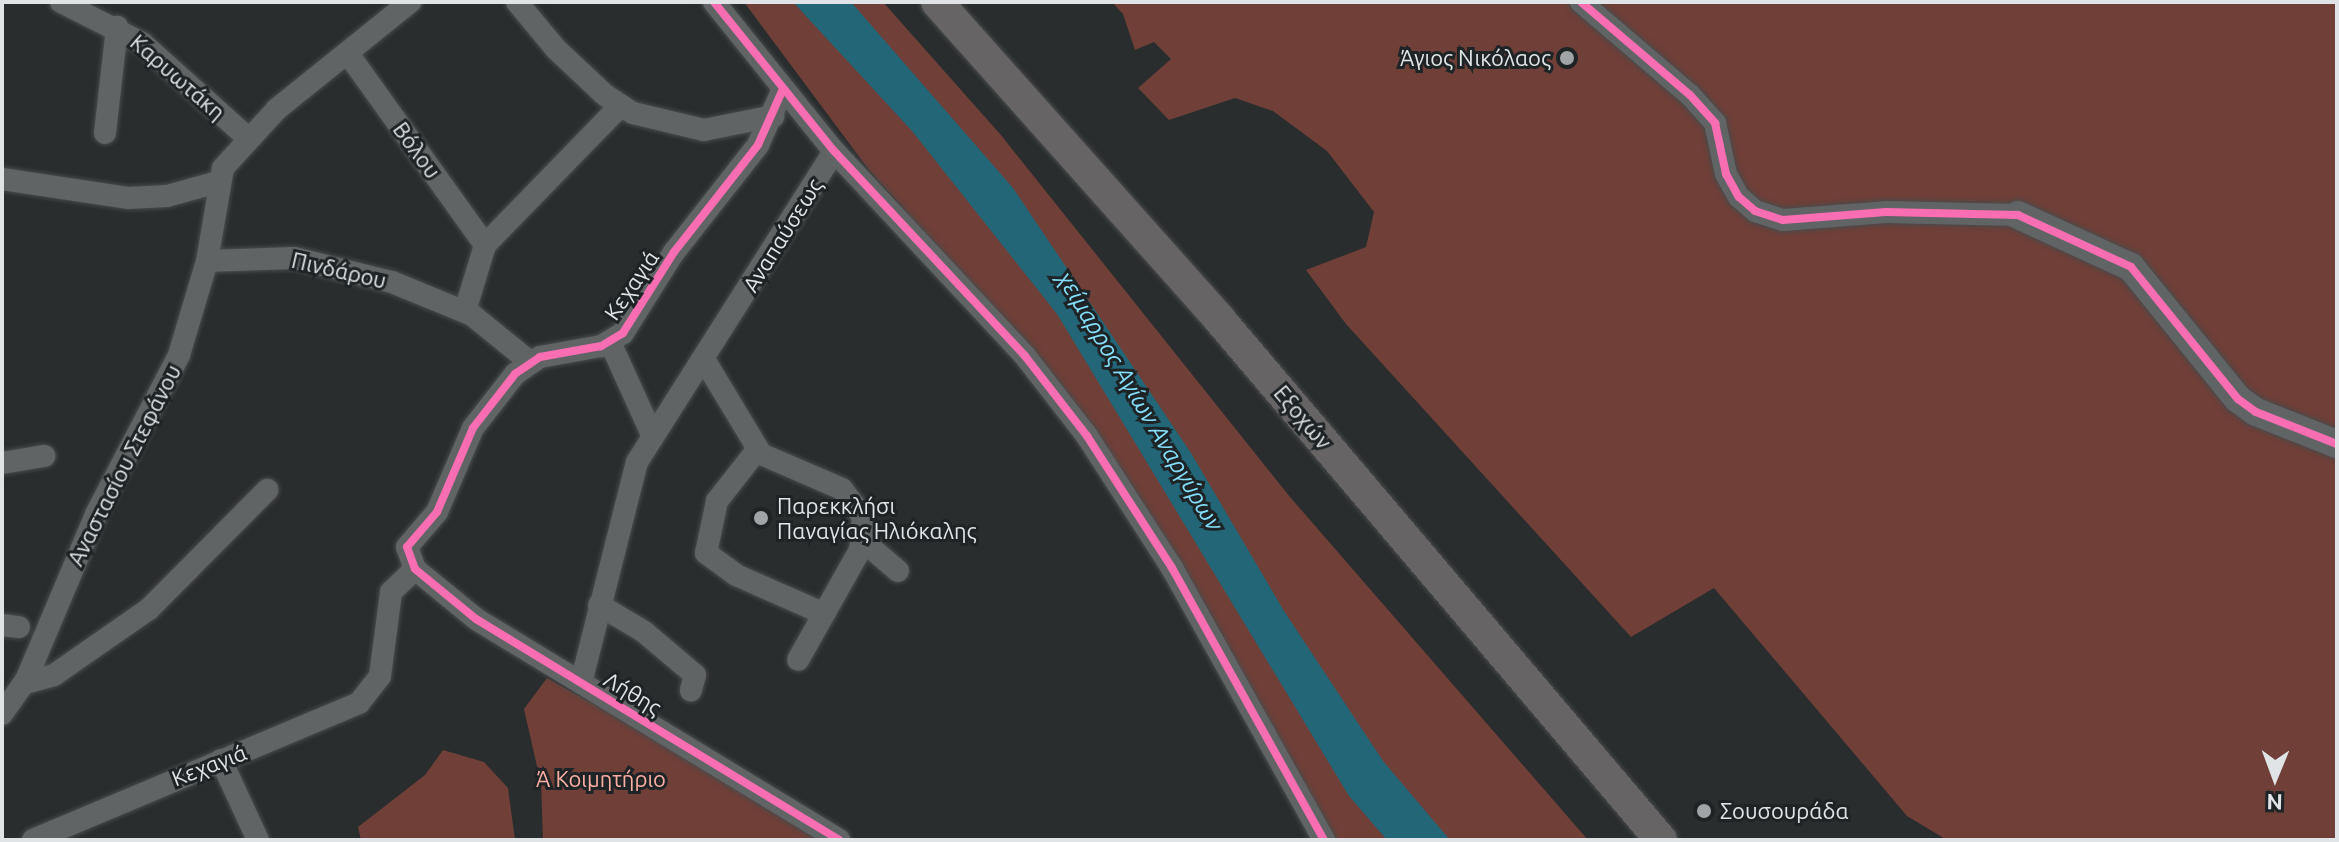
<!DOCTYPE html>
<html>
<head>
<meta charset="utf-8">
<style>
  body { margin:0 }
  #map { position:relative; width:2339px; height:842px; overflow:hidden; background:#2a2d2e; font-family:Ubuntu,sans-serif }
  div>[style] { position:absolute }
  [style*='--x'] { left:calc(var(--x)*1px); top:calc(var(--y)*1px); width:calc(var(--w)*1px); rotate:calc(var(--a)*1deg) }
  .green>* { inset:0; background:#6f3f38 }
  .water>* { inset:0; background:#236678 }
  .roads { filter:drop-shadow(0 0 2px #484b4c) drop-shadow(0 0 2px #484b4c) }
  .minor>* { height:22px; margin:-11px; padding:0 11px; transform-origin:11px; border-radius:11px; background:#616465 }
  .tertiary>* { height:28px; margin:-14px; padding:0 14px; transform-origin:14px; border-radius:14px; background:#616465 }
  .secondary>* { height:32px; margin:-16px; padding:0 16px; transform-origin:16px; border-radius:16px; background:#666465 }
  .cycleway>* { height:8px; margin:-4px; padding:0 4px; transform-origin:4px; border-radius:4px; background:#f96db3 }
  .dots>* { width:22px; height:22px; translate:-50% -50%; box-sizing:border-box; border:4px solid #1e2426; border-radius:50% }
  span { translate:-50% -50%; white-space:nowrap; text-align:center; line-height:1.15; -webkit-text-stroke:6px #1e2426; paint-order:stroke }
  .poi-label { font-size:22px; color:#e0e4e6 }
  .right { translate:-100% -50%; text-align:right }
  .left { translate:0 -50%; text-align:left }
  .street-label { font-size:22px; color:#e0e4e6 }
  .park-label { font-size:22px; color:#fbada1 }
  .water-label { font-size:24px; color:#84def9; font-style:italic }
  .frame { position:absolute; inset:0; border:4px solid #e0e4e6; pointer-events:none }
  .north { position:absolute; left:2235px; top:738px; width:80px; height:80px; -webkit-text-stroke:6px #1e2426; paint-order:stroke; rotate:181deg; font-size:22px; font-weight:700; line-height:32px; text-align:center; color:#e0e4e6 }
  .north::after { content:''; display:block; margin:auto; width:28px; height:36px; background:#e0e4e6; clip-path:polygon(50% 0,100% 100%,50% 72%,0 100%) }
</style>
</head>
<body>
<div id="map">
  <div class="green">
    <i style="clip-path:polygon(744px 2px,883px 2px,1000px 134px,1290px 497px,1588px 840px,1334px 840px,1026px 345px,869px 170px)"></i>
    <i style="clip-path:polygon(1112px 2px,2337px 2px,2337px 840px,1947px 840px,1907px 816px,1714px 588px,1631px 637px,1346px 324px,1306px 270px,1366px 247px,1374px 212px,1327px 151px,1273px 111px,1235px 98px,1169px 120px,1138px 88px,1171px 59px,1154px 42px,1135px 50px,1123px 14px)"></i>
    <i style="clip-path:polygon(547px 678px,608px 712px,820px 840px,543px 840px,541px 784px,524px 709px)"></i>
    <i style="clip-path:polygon(443px 750px,484px 762px,508px 788px,515px 840px,361px 840px,358px 827px,425px 775px)"></i>
  </div>
  <div class="water">
    <i style="clip-path:polygon(793px 2px,851px 2px,1013px 188px,1191px 453px,1284px 611px,1383px 761px,1450px 840px,1387px 840px,1349px 796px,1057px 314px,912px 131px)"></i>
  </div>
  <div class="roads">
    <div class="minor">
      <i style="--x:61;--y:2;--w:91;--a:26.8"></i>
      <i style="--x:142;--y:43;--w:142;--a:41.9"></i>
      <i style="--x:517;--y:2;--w:61;--a:50.3"></i>
      <i style="--x:556;--y:49;--w:67;--a:43.2"></i>
      <i style="--x:605;--y:95;--w:33;--a:33"></i>
      <i style="--x:633;--y:113;--w:73;--a:13.5"></i>
      <i style="--x:704;--y:130;--w:71;--a:-11.3"></i>
      <i style="--x:714;--y:2;--w:191;--a:51.2"></i>
      <i style="--x:834;--y:151;--w:280;--a:47"></i>
      <i style="--x:1025;--y:356;--w:101;--a:52.2"></i>
      <i style="--x:1087;--y:436;--w:157;--a:57.2"></i>
      <i style="--x:1172;--y:568;--w:312;--a:60.8"></i>
      <i style="--x:1581;--y:2;--w:143;--a:40.5"></i>
      <i style="--x:1690;--y:95;--w:38;--a:48"></i>
      <i style="--x:1715;--y:123;--w:52;--a:77.8"></i>
      <i style="--x:1726;--y:174;--w:26;--a:61"></i>
      <i style="--x:1739;--y:197;--w:21;--a:41"></i>
      <i style="--x:1755;--y:211;--w:29;--a:18"></i>
      <i style="--x:1783;--y:220;--w:103;--a:-4.4"></i>
      <i style="--x:1886;--y:212;--w:132;--a:1.3"></i>
      <i style="--x:349;--y:55;--w:234;--a:54.4"></i>
      <i style="--x:783;--y:89;--w:61;--a:114.1"></i>
      <i style="--x:758;--y:145;--w:136;--a:128.1"></i>
      <i style="--x:674;--y:252;--w:96;--a:122.2"></i>
      <i style="--x:623;--y:333;--w:26;--a:149"></i>
      <i style="--x:601;--y:346;--w:62;--a:169.8"></i>
      <i style="--x:540;--y:357;--w:30;--a:146"></i>
      <i style="--x:515;--y:374;--w:68;--a:127.9"></i>
      <i style="--x:473;--y:428;--w:91;--a:113.2"></i>
      <i style="--x:437;--y:512;--w:46;--a:130.6"></i>
      <i style="--x:407;--y:547;--w:23;--a:70"></i>
      <i style="--x:415;--y:569;--w:79;--a:39.3"></i>
      <i style="--x:476;--y:619;--w:425;--a:31.3"></i>
      <i style="--x:105;--y:133;--w:107;--a:-83.5"></i>
      <i style="--x:2;--y:179;--w:127;--a:8.6"></i>
      <i style="--x:128;--y:198;--w:39;--a:-3"></i>
      <i style="--x:167;--y:196;--w:53;--a:-15.4"></i>
      <i style="--x:207;--y:261;--w:87;--a:-2"></i>
      <i style="--x:294;--y:258;--w:101;--a:13.8"></i>
      <i style="--x:392;--y:282;--w:87;--a:22.4"></i>
      <i style="--x:472;--y:315;--w:75;--a:39"></i>
      <i style="--x:465;--y:311;--w:69;--a:-73.1"></i>
      <i style="--x:485;--y:245;--w:194;--a:-45.8"></i>
      <i style="--x:610;--y:342;--w:104;--a:65.6"></i>
      <i style="--x:705;--y:361;--w:109;--a:58.9"></i>
      <i style="--x:761;--y:454;--w:88;--a:23.4"></i>
      <i style="--x:842;--y:489;--w:35;--a:53"></i>
      <i style="--x:863;--y:517;--w:33;--a:95"></i>
      <i style="--x:860;--y:550;--w:126;--a:119.4"></i>
      <i style="--x:757;--y:450;--w:65;--a:128.1"></i>
      <i style="--x:717;--y:501;--w:53;--a:101.9"></i>
      <i style="--x:706;--y:553;--w:37;--a:36"></i>
      <i style="--x:736;--y:575;--w:94;--a:23.8"></i>
      <i style="--x:2;--y:463;--w:43;--a:-9.5"></i>
      <i style="--x:863;--y:541;--w:46;--a:40.6"></i>
      <i style="--x:599;--y:605;--w:51;--a:30.6"></i>
      <i style="--x:643;--y:631;--w:68;--a:40.2"></i>
      <i style="--x:695;--y:675;--w:16;--a:105"></i>
      <i style="--x:2;--y:625;--w:17;--a:7"></i>
      <i style="--x:25;--y:683;--w:30;--a:-15"></i>
      <i style="--x:54;--y:675;--w:116;--a:-34.8"></i>
      <i style="--x:149;--y:609;--w:168;--a:-45.2"></i>
      <i style="--x:581;--y:683;--w:228;--a:-75.8"></i>
      <i style="--x:637;--y:462;--w:368;--a:-57.6"></i>
      <i style="--x:2;--y:714;--w:42;--a:-54.8"></i>
      <i style="--x:26;--y:680;--w:180;--a:-67.1"></i>
      <i style="--x:96;--y:514;--w:179;--a:-62.4"></i>
      <i style="--x:179;--y:355;--w:98;--a:-73.4"></i>
      <i style="--x:207;--y:261;--w:94;--a:-80.2"></i>
      <i style="--x:223;--y:168;--w:80;--a:-47.5"></i>
      <i style="--x:277;--y:109;--w:171;--a:-38.8"></i>
      <i style="--x:221;--y:760;--w:88;--a:65.2"></i>
      <i style="--x:33;--y:840;--w:354;--a:-22.8"></i>
      <i style="--x:359;--y:703;--w:34;--a:-52"></i>
      <i style="--x:380;--y:676;--w:85;--a:-82.5"></i>
      <i style="--x:391;--y:592;--w:33;--a:-44"></i>
    </div>
    <div class="tertiary">
      <i style="--x:2018;--y:215;--w:124;--a:24.7"></i>
      <i style="--x:2131;--y:267;--w:170;--a:51"></i>
      <i style="--x:2238;--y:399;--w:22;--a:36"></i>
      <i style="--x:2256;--y:412;--w:87;--a:21.6"></i>
    </div>
    <div class="secondary">
      <i style="--x:937;--y:2;--w:426;--a:48.3"></i>
      <i style="--x:1220;--y:320;--w:682;--a:49.7"></i>
    </div>
  </div>
  <div class="cycleway">
    <i style="--x:714;--y:2;--w:191;--a:51.2"></i>
    <i style="--x:834;--y:151;--w:280;--a:47"></i>
    <i style="--x:1025;--y:356;--w:101;--a:52.2"></i>
    <i style="--x:1087;--y:436;--w:157;--a:57.2"></i>
    <i style="--x:1172;--y:568;--w:312;--a:60.8"></i>
    <i style="--x:1581;--y:2;--w:143;--a:40.5"></i>
    <i style="--x:1690;--y:95;--w:38;--a:48"></i>
    <i style="--x:1715;--y:123;--w:52;--a:77.8"></i>
    <i style="--x:1726;--y:174;--w:26;--a:61"></i>
    <i style="--x:1739;--y:197;--w:21;--a:41"></i>
    <i style="--x:1755;--y:211;--w:29;--a:18"></i>
    <i style="--x:1783;--y:220;--w:103;--a:-4.4"></i>
    <i style="--x:1886;--y:212;--w:132;--a:1.3"></i>
    <i style="--x:2018;--y:215;--w:124;--a:24.7"></i>
    <i style="--x:2131;--y:267;--w:170;--a:51"></i>
    <i style="--x:2238;--y:399;--w:22;--a:36"></i>
    <i style="--x:2256;--y:412;--w:87;--a:21.6"></i>
    <i style="--x:783;--y:89;--w:61;--a:114.1"></i>
    <i style="--x:758;--y:145;--w:136;--a:128.1"></i>
    <i style="--x:674;--y:252;--w:96;--a:122.2"></i>
    <i style="--x:623;--y:333;--w:26;--a:149"></i>
    <i style="--x:601;--y:346;--w:62;--a:169.8"></i>
    <i style="--x:540;--y:357;--w:30;--a:146"></i>
    <i style="--x:515;--y:374;--w:68;--a:127.9"></i>
    <i style="--x:473;--y:428;--w:91;--a:113.2"></i>
    <i style="--x:437;--y:512;--w:46;--a:130.6"></i>
    <i style="--x:407;--y:547;--w:23;--a:70"></i>
    <i style="--x:415;--y:569;--w:79;--a:39.3"></i>
    <i style="--x:476;--y:619;--w:425;--a:31.3"></i>
  </div>
  <div class="dots">
    <i style="left:1567px;top:58px;background:#a0a4a6"></i>
    <i style="left:761px;top:518px;background:#a0a4a6"></i>
    <i style="left:1704px;top:811px;background:#a0a4a6"></i>
  </div>
  <div class="poi-label">
    <span class="right" style="left:1551px;top:58px">Άγιος Νικόλαος</span>
    <span class="left" style="left:777px;top:518px">Παρεκκλήσι<br>Παναγίας Ηλιόκαλης</span>
    <span class="left" style="left:1720px;top:811px">Σουσουράδα</span>
  </div>
  <div class="street-label">
    <span style="left:178px;top:77px;rotate:41deg">Καρυωτάκη</span>
    <span style="left:417px;top:150px;rotate:54deg">Βόλου</span>
    <span style="left:782px;top:235px;rotate:-58deg">Αναπαύσεως</span>
    <span style="left:339px;top:270px;rotate:13deg">Πινδάρου</span>
    <span style="left:631px;top:285px;rotate:-56deg">Κεχαγιά</span>
    <span style="left:1303px;top:417px;rotate:50deg">Εξοχών</span>
    <span style="left:124px;top:465px;rotate:-63deg">Αναστασίου Στεφάνου</span>
    <span style="left:633px;top:693px;rotate:31deg">Λήθης</span>
    <span style="left:209px;top:765px;rotate:-21deg">Κεχαγιά</span>
  </div>
  <div class="park-label">
    <span style="left:601px;top:779px">Ά Κοιμητήριο</span>
  </div>
  <div class="water-label">
    <span style="left:1140px;top:401px;rotate:59deg">χείμαρρος Αγίων Αναργύρων</span>
  </div>
  <div class="frame"></div>
  <div class="north">N</div>
</div>
</body>
</html>
